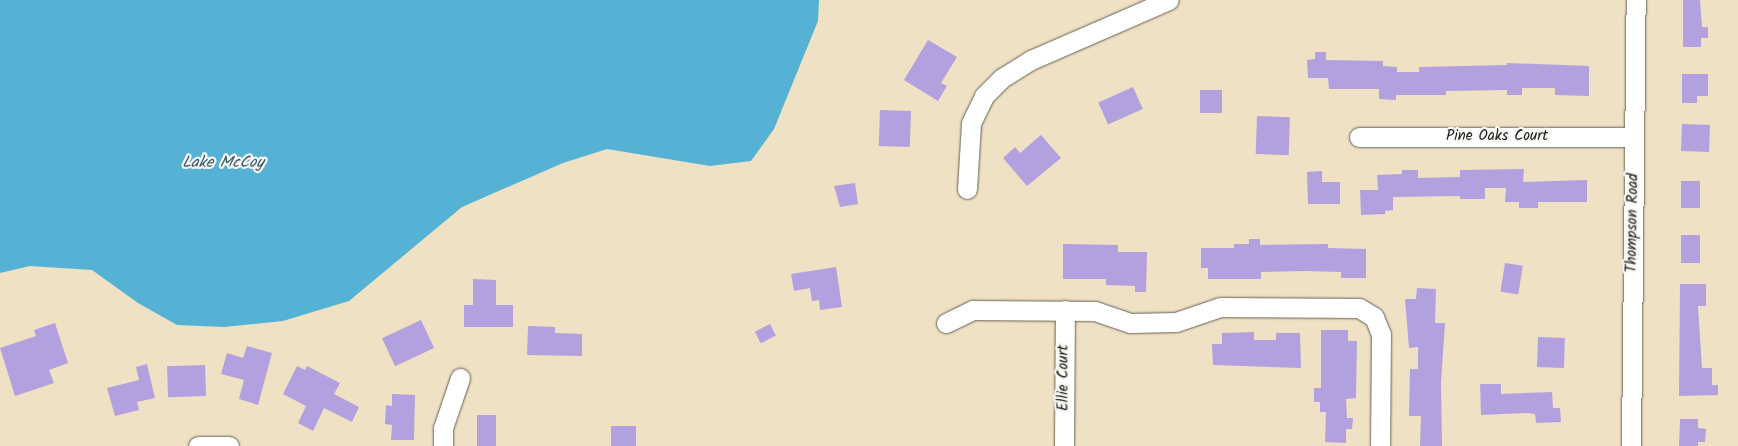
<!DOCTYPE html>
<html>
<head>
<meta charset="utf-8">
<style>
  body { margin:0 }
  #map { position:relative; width:1738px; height:446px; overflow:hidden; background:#efe1c3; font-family:Kalam,sans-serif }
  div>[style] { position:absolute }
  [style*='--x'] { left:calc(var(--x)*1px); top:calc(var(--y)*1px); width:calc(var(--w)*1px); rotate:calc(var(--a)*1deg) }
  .water>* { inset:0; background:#56b2d4 }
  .building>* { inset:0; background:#b2a1de; transform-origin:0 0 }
  .roads { filter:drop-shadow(0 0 1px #666156) drop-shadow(0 0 1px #666156) }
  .minor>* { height:19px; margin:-9.5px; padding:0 9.5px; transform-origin:9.5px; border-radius:9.5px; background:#fff }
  span { translate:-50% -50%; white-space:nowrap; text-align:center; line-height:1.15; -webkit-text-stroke:4.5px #f6f6f2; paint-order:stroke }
  .street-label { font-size:15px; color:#1c1c1c }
  .water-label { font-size:16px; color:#335866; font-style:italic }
</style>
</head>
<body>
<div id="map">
  <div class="water">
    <i style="clip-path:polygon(0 0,819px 0,818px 21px,774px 129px,751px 161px,710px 166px,607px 149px,563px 163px,462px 207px,349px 301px,283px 321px,224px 327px,177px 325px,138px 303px,92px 270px,30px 266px,0 273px)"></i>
  </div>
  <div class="building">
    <i style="clip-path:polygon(1683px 0,1700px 0,1702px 27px,1708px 27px,1708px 38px,1701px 38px,1701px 47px,1683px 47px)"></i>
    <i style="clip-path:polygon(928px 40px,957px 57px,941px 83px,947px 86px,938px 101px,904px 80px)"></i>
    <i style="clip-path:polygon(1315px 52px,1326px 52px,1326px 60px,1383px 61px,1383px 66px,1397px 67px,1397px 72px,1419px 72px,1419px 67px,1507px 65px,1507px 63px,1589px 66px,1589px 96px,1555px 95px,1555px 88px,1522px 88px,1522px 95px,1507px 95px,1507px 90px,1446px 91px,1446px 95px,1396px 95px,1396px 100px,1379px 99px,1379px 89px,1329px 89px,1328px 78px,1308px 78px,1307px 60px,1315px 59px)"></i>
    <i style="clip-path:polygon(1682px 74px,1708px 74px,1708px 96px,1697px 96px,1697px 103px,1682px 103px)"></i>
    <i style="left:1133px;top:87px;width:24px;height:38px;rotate:66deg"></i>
    <i style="left:1200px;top:90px;width:22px;height:23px"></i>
    <i style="left:880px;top:110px;width:31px;height:36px;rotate:2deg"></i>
    <i style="left:1257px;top:116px;width:33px;height:38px;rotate:2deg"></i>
    <i style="left:1682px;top:124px;width:28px;height:27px;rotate:2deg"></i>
    <i style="clip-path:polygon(1041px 135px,1061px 158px,1027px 186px,1003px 158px,1015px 147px,1020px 153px)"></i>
    <i style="clip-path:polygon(1524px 169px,1523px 182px,1587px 180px,1587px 202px,1538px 202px,1538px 208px,1519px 208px,1519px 202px,1505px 202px,1506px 188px,1485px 188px,1485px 199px,1460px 199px,1460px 196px,1393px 197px,1393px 210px,1385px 211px,1385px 214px,1361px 215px,1360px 190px,1378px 190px,1377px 175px,1402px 174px,1402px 170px,1418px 170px,1418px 178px,1460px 177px,1460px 170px)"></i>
    <i style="clip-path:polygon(1322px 171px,1322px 182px,1340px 182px,1340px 204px,1308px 204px,1307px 172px)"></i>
    <i style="left:1681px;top:181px;width:19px;height:27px"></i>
    <i style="clip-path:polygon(855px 183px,858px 204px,840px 207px,834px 186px)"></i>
    <i style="left:1681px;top:235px;width:19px;height:28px"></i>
    <i style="clip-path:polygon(1249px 239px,1260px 239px,1260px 245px,1328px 244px,1328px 248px,1366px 249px,1366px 278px,1341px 278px,1341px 272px,1305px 271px,1261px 272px,1261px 279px,1208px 279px,1208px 268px,1201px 268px,1201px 248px,1234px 248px,1234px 244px,1249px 244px)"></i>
    <i style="clip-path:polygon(1063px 244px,1118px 245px,1118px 252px,1147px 252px,1146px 292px,1135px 292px,1135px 286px,1106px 285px,1106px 279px,1063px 279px)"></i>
    <i style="left:1505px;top:263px;width:18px;height:29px;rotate:9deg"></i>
    <i style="clip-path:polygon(836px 267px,842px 307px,820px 310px,819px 300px,812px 301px,810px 288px,794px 291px,791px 274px)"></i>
    <i style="clip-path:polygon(473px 279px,496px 280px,496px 305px,513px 305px,513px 327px,464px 327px,464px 305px,473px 305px)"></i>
    <i style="clip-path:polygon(1680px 284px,1706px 284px,1706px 306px,1698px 306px,1702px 368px,1712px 368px,1712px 385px,1718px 385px,1718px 395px,1679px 396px)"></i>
    <i style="clip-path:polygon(1417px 288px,1436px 289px,1435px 323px,1445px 323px,1441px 382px,1442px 446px,1420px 446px,1421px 416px,1409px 416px,1410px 369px,1418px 369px,1418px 347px,1409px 348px,1405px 299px,1416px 299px)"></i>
    <i style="left:421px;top:320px;width:31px;height:43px;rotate:65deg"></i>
    <i style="clip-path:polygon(55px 323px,68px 363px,49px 370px,54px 383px,15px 396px,0 348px,36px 336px,34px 330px)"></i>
    <i style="left:770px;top:324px;width:13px;height:17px;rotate:63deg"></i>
    <i style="clip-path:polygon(528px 326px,555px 327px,555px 333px,582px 334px,582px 356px,527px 355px)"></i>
    <i style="clip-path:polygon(1321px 330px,1348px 330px,1348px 341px,1357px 341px,1356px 398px,1346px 399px,1347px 418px,1353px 418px,1352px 429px,1346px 429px,1346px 443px,1325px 442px,1326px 412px,1320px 412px,1320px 402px,1314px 402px,1314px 388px,1321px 388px)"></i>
    <i style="clip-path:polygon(1254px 332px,1254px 340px,1276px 340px,1276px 333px,1300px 333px,1301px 368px,1213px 365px,1212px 344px,1222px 344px,1222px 333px)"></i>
    <i style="left:1538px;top:337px;width:27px;height:30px;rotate:2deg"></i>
    <i style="clip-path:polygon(247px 346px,272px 353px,258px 405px,239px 399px,244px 380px,221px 374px,227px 353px,243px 358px)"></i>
    <i style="clip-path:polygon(147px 364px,155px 398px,137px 402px,139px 410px,115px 416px,107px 388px,139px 380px,136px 367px)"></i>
    <i style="left:205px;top:365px;width:31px;height:38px;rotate:88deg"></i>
    <i style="clip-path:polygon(297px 366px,305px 370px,307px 366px,340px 383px,334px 394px,359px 407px,352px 422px,324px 408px,313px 431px,298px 423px,306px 406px,283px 394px)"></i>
    <i style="clip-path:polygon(1480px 384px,1501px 384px,1501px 394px,1552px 392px,1553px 408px,1560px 408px,1561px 422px,1536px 423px,1535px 414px,1527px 413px,1481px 415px)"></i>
    <i style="clip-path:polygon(392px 394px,415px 395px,414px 440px,391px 440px,392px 425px,385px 424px,386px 405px,392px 406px)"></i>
    <i style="left:477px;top:415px;width:19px;height:31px"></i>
    <i style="clip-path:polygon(1680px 419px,1698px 419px,1698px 428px,1706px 429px,1705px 442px,1698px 442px,1698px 446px,1679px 446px)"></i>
    <i style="left:611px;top:426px;width:25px;height:20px"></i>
  </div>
  <div class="roads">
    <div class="minor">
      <i style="--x:1359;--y:137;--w:275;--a:0"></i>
      <i style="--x:967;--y:189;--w:66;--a:-86.5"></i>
      <i style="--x:971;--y:123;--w:30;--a:-64"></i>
      <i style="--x:984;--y:96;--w:25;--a:-45"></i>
      <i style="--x:1002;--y:78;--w:34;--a:-32"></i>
      <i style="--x:1031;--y:60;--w:150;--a:-23.5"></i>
      <i style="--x:946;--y:323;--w:30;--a:-26"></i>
      <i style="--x:973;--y:310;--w:122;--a:0.5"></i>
      <i style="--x:1095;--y:311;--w:37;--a:19"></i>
      <i style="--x:1130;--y:323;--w:46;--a:-1.2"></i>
      <i style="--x:1176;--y:322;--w:46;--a:-18.8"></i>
      <i style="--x:1220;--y:307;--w:139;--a:0.4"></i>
      <i style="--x:1359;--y:308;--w:17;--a:31"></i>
      <i style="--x:1374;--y:317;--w:18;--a:68"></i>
      <i style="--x:1381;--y:334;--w:112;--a:90.5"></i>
      <i style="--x:198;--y:446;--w:31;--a:0"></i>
      <i style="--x:443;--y:446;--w:18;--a:-90"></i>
      <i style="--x:443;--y:428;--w:53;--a:-71.2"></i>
      <i style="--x:1064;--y:446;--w:136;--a:-89.6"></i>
      <i style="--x:1631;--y:446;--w:446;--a:-89.4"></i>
    </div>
  </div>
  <div class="street-label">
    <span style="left:1497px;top:137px">Pine Oaks Court</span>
    <span style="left:1633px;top:223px;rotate:-89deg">Thompson Road</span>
    <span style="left:1064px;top:378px;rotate:-90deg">Ellie Court</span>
  </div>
  <div class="water-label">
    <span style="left:223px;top:163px">Lake McCoy</span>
  </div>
</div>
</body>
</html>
